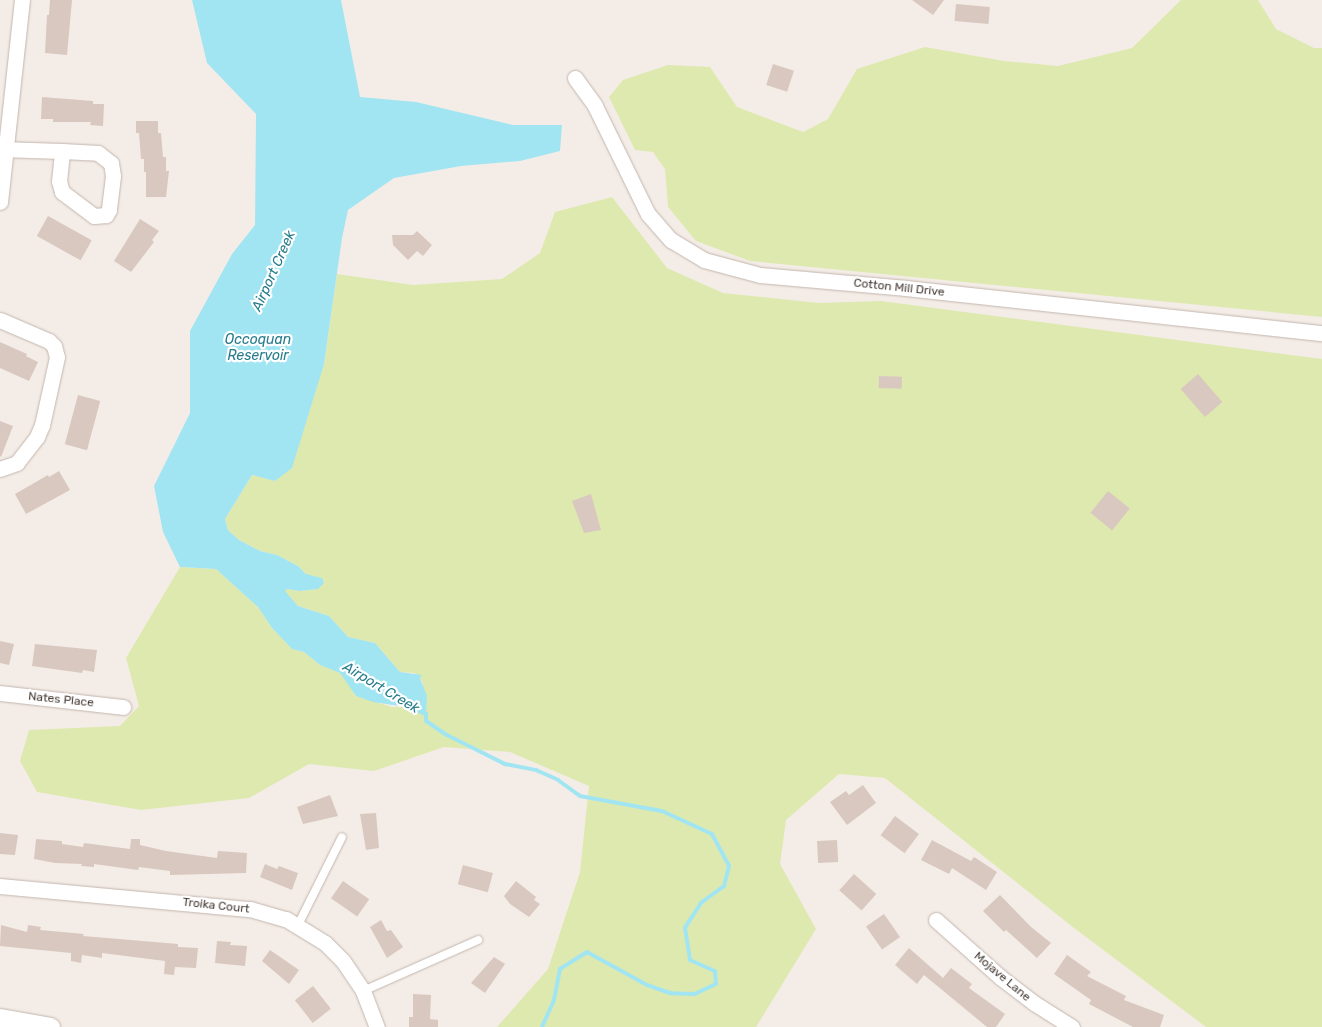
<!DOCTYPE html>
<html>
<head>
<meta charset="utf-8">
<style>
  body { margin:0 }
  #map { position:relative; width:1322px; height:1027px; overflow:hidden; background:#f4ede7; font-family:Rubik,sans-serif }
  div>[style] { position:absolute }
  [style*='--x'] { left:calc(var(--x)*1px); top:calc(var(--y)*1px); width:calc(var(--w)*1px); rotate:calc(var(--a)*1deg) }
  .green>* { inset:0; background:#dee9af }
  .water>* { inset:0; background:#a2e5f2 }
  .stream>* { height:4px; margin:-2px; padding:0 2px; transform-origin:2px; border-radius:2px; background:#a2e5f2 }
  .building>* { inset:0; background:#d9c8bf; transform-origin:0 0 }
  .roads { filter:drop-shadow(0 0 1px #c3b5ad) drop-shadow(0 0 1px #c3b5ad) }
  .service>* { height:8px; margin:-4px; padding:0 4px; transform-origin:4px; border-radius:4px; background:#fff }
  .minor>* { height:15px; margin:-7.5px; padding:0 7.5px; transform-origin:7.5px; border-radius:7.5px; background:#fff }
  .tertiary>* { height:19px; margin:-9.5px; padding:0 9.5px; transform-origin:9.5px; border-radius:9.5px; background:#fff }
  span { translate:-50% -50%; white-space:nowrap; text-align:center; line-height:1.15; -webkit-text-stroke:4.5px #fff; paint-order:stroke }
  .street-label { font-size:12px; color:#473c36 }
  .water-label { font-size:14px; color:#267c8d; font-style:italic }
</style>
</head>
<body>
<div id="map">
  <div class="green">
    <i style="clip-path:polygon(1181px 0,1258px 0,1276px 29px,1314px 48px,1322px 48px,1322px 317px,750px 261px,696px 241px,668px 207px,665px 169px,653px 152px,635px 150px,609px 97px,623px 80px,668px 65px,710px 67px,737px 107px,803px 132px,828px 119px,857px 69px,925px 47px,1004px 61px,1058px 66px,1132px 48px)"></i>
    <i style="clip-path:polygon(612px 197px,667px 268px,723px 293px,819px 303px,881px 301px,1322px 359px,1322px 1027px,1206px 1027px,1074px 928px,885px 778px,839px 774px,786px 820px,780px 864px,816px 929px,756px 1027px,497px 1027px,548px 969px,580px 872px,589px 786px,510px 752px,444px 747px,374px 771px,309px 764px,249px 798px,141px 810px,37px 792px,20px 761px,29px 730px,120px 726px,139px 706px,126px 658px,180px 567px,216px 569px,258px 607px,272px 628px,292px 649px,304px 652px,320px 665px,341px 673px,356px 696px,392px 707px,406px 707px,413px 713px,423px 683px,420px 678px,414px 673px,400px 672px,375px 643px,348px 637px,329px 616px,298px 606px,284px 591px,287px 589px,300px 591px,318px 589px,306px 574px,298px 566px,277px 555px,260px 551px,239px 540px,228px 530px,225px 519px,252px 475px,275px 481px,324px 364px,337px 274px,413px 285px,502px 279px,540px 253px,555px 212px)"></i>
  </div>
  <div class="water">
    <i style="clip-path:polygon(192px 0,341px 0,360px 97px,416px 102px,513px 125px,562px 125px,560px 151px,520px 161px,461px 166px,394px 178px,348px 210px,342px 238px,324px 364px,292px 468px,275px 481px,252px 475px,225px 519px,228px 530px,239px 540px,260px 551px,277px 555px,298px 566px,306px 574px,322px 578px,324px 583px,318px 589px,300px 591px,287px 589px,285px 591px,298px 606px,329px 616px,348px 637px,375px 643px,400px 672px,422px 675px,420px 678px,427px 696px,426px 714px,413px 713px,406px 707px,373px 702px,356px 696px,340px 673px,320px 665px,304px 652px,292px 649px,272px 628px,258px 607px,216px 569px,180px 567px,163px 532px,154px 486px,190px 413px,190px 331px,232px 254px,255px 225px,256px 114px,207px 63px)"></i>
  </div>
  <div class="stream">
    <i style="--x:423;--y:713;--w:3;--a:18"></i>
    <i style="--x:426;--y:714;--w:7;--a:90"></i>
    <i style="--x:426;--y:721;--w:25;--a:34"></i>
    <i style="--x:447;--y:735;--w:65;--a:26.6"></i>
    <i style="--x:505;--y:764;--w:32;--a:11"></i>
    <i style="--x:536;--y:770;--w:24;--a:24"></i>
    <i style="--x:558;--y:780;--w:27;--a:36"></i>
    <i style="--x:580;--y:796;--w:83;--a:10.4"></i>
    <i style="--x:662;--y:811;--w:55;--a:24.7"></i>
    <i style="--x:712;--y:834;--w:36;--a:62"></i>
    <i style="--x:729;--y:866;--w:21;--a:104"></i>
    <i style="--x:724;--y:886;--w:29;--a:144"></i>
    <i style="--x:701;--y:903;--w:30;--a:123"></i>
    <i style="--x:685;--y:928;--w:32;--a:81"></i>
    <i style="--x:690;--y:960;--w:27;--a:24"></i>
    <i style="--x:715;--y:971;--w:13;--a:86"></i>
    <i style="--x:716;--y:984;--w:23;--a:155"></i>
    <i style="--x:695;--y:994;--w:25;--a:-178"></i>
    <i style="--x:670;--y:993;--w:24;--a:-161"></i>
    <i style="--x:647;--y:985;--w:68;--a:-151.2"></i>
    <i style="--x:587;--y:952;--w:32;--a:148"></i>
    <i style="--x:560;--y:969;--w:32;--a:101"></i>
    <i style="--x:554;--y:1000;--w:30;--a:114"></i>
  </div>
  <div class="building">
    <i style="clip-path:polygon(50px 0,72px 0,67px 55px,45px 53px,47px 15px,49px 15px)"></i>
    <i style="clip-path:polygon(912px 0,944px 0,933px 15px)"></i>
    <i style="left:956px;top:4px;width:34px;height:17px;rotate:5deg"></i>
    <i style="left:773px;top:64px;width:22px;height:22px;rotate:18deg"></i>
    <i style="clip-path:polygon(42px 97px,93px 101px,93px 104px,104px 104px,103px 126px,90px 125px,91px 122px,53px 122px,53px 119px,41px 119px)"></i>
    <i style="clip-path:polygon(136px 121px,158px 121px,158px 133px,161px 133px,163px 157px,166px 157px,166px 171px,169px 171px,166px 197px,146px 197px,146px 172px,144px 172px,144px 159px,141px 159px,139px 133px,136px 133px)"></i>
    <i style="left:48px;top:216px;width:50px;height:23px;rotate:29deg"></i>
    <i style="clip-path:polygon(140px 219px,159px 231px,152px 240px,154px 242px,131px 272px,114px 261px)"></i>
    <i style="clip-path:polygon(417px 231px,432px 245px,423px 256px,417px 251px,408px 260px,393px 245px,392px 235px,413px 235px)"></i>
    <i style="clip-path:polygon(0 342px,27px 354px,26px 356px,38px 362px,29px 381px,0 368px)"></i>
    <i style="left:1198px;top:374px;width:37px;height:23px;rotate:49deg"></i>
    <i style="left:879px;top:376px;width:23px;height:12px;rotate:2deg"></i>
    <i style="left:78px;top:395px;width:23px;height:51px;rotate:15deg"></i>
    <i style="clip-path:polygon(0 421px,13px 426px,1px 457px,0 456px)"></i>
    <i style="clip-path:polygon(59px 471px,70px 490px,26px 514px,15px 494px,48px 475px,49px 477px)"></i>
    <i style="left:1108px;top:491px;width:28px;height:28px;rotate:39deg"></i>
    <i style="clip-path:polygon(591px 494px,601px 530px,584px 533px,572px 501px)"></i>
    <i style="clip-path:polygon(0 641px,14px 644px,9px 665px,0 663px)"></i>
    <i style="clip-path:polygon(35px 644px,97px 650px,94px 672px,83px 670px,82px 673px,32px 666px)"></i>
    <i style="clip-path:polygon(863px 785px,876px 803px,847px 825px,830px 802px,846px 791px,849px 795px)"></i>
    <i style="clip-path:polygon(330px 795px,338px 816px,303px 824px,297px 807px)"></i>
    <i style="clip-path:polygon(376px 813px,379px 848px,366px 850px,360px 814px)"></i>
    <i style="left:895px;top:816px;width:30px;height:24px;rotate:37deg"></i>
    <i style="clip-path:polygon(0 833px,18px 835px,15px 855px,0 854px)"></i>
    <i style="clip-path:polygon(36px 839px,62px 841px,62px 844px,83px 847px,84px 843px,130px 849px,131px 839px,140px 839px,140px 845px,166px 851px,217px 858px,218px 851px,247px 853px,246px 873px,170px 875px,170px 871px,139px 867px,138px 870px,94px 864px,94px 867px,81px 866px,82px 864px,55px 863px,34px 859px)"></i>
    <i style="left:837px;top:840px;width:22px;height:20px;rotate:87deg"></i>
    <i style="clip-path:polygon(932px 840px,971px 861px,974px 857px,997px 872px,986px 890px,952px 868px,949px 874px,921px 860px)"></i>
    <i style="clip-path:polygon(265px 864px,277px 869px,279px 866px,298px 873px,292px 890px,260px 877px)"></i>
    <i style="left:463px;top:865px;width:31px;height:20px;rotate:15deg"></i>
    <i style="left:854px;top:874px;width:30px;height:22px;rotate:42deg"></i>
    <i style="left:343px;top:881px;width:32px;height:21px;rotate:35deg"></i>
    <i style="clip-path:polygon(516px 881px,536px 897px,534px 900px,540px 904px,529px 917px,510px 904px,504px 896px)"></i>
    <i style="clip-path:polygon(1000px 895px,1030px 926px,1051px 943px,1037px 958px,1006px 930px,1004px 932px,983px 911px)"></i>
    <i style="left:884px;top:914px;width:28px;height:22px;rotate:55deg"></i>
    <i style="clip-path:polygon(381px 920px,387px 931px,391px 930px,403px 947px,387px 958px,370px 927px)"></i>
    <i style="clip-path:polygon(1px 925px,27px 932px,28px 925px,41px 927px,40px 930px,84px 934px,83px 936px,178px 944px,178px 947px,198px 948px,196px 968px,175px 967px,174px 975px,164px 974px,165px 961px,102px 953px,102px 958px,82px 955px,81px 963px,71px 961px,71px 953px,0 946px)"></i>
    <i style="clip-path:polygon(217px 941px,231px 942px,230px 945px,247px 946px,245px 966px,215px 963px)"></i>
    <i style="clip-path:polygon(909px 948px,943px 978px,951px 968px,972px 984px,969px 988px,1005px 1014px,996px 1027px,987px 1027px,924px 975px,917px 984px,895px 965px)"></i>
    <i style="clip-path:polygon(270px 950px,299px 970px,289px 984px,262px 961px)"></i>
    <i style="clip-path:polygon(1067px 955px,1091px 972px,1087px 976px,1126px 996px,1124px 1000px,1164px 1015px,1160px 1027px,1133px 1027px,1089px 1004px,1091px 1000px,1054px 974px)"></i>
    <i style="clip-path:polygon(494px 957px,505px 964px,485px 993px,471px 983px)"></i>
    <i style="left:313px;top:986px;width:29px;height:23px;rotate:52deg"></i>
    <i style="clip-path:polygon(413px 994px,431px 995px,430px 1019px,438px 1020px,438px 1027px,409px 1027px,409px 1017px,413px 1017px)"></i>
  </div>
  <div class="roads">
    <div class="service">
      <i style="--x:298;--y:925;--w:98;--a:-63.4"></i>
      <i style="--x:363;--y:991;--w:126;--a:-23.9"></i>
    </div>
    <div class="minor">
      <i style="--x:575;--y:78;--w:34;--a:54"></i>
      <i style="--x:595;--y:106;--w:120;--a:63.9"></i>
      <i style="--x:648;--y:214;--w:35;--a:49"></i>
      <i style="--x:671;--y:240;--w:39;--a:31"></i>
      <i style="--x:704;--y:260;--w:58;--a:15"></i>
      <i style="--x:760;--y:275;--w:147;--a:5.1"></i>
      <i style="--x:906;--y:288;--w:418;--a:6.2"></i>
      <i style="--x:0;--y:149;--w:62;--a:1.8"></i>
      <i style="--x:62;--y:151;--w:36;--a:3"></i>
      <i style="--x:98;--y:153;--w:16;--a:38"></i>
      <i style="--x:111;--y:163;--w:13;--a:81"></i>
      <i style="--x:113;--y:176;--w:34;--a:97"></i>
      <i style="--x:109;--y:210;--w:6;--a:121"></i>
      <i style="--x:106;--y:215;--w:12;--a:175"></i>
      <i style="--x:94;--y:216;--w:40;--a:-143"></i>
      <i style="--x:62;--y:192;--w:11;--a:-105"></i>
      <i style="--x:59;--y:181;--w:30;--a:-84"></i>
      <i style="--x:0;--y:202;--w:203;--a:-83.8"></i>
      <i style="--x:0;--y:320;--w:53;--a:23.2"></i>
      <i style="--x:49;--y:341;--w:7;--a:45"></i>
      <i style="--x:54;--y:346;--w:11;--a:75"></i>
      <i style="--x:57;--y:357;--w:70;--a:102.4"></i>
      <i style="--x:42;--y:425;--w:13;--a:113"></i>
      <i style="--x:37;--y:437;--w:33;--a:128"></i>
      <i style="--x:17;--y:463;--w:18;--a:161"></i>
      <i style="--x:0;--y:693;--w:124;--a:6.5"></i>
      <i style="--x:0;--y:886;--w:251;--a:5.3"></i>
      <i style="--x:250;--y:909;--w:37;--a:16"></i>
      <i style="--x:286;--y:919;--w:46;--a:31.6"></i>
      <i style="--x:325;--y:943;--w:25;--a:45"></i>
      <i style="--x:343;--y:961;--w:36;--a:56"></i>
      <i style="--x:363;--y:991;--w:39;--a:69"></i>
      <i style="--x:936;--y:920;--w:86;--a:41.7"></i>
      <i style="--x:1000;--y:977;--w:43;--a:37.4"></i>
      <i style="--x:1034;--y:1003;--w:45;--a:32.3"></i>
    </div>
    <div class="tertiary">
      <i style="--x:0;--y:1018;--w:51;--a:10.2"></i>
    </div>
  </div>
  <div class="street-label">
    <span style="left:899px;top:288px;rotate:6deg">Cotton Mill Drive</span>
    <span style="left:61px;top:700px;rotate:6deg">Nates Place</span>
    <span style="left:216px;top:906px;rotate:6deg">Troika Court</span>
    <span style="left:1002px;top:977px;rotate:40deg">Mojave Lane</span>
  </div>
  <div class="water-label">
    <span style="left:274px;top:271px;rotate:-66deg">Airport Creek</span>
    <span style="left:258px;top:348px">Occoquan<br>Reservoir</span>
    <span style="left:381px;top:688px;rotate:31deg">Airport Creek</span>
  </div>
</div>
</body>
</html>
